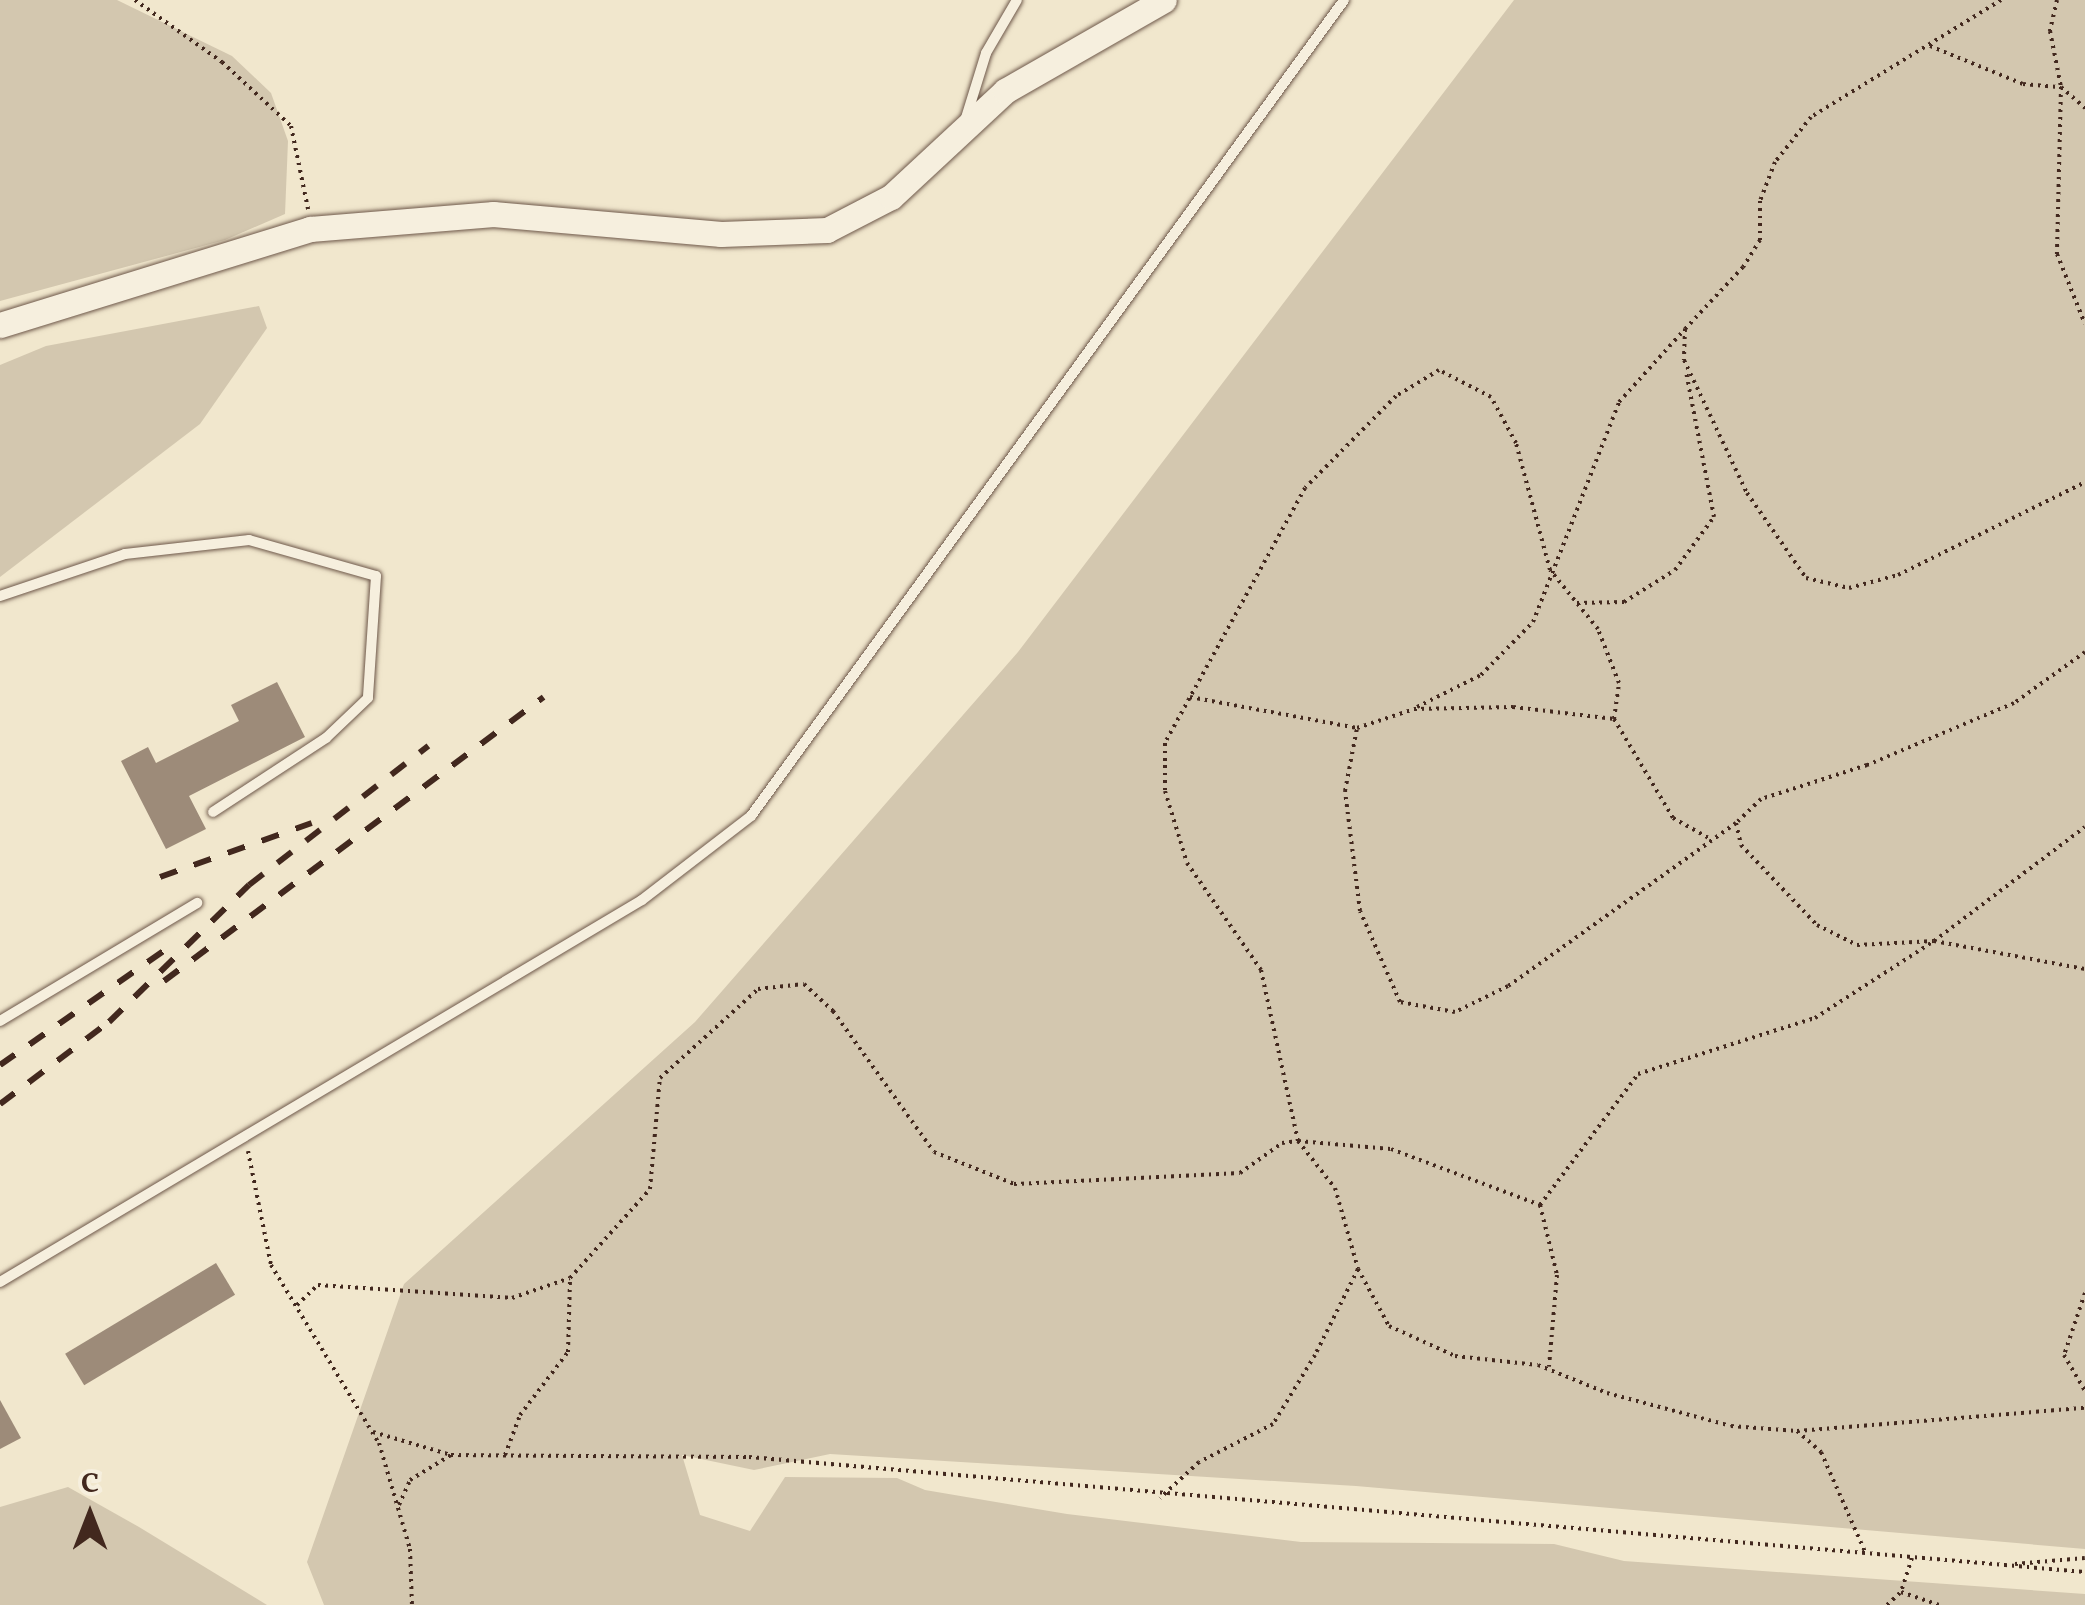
<!DOCTYPE html>
<html>
<head>
<meta charset="utf-8">
<style>
  body { margin:0 }
  #map { position:relative; width:2085px; height:1605px; overflow:hidden; background:#f1e7cd; font-family:Vollkorn,serif }
  div>[style] { position:absolute }
  [style*='--x'] { left:calc(var(--x)*1px); top:calc(var(--y)*1px); width:calc(var(--w)*1px); rotate:calc(var(--a)*1deg) }
  .green>* { inset:0; background:#d3c7af }
  .building>* { inset:0; background:#9d8b79; transform-origin:0 0 }
  .path>* { height:4px; margin-top:-2px; transform-origin:0; background:repeating-linear-gradient(90deg,#42281e 0 2.5px,transparent 0 7.5px) }
  .roads { filter:drop-shadow(0 0 2px #6e584a) drop-shadow(0 0 2px #6e584a) }
  .service>* { height:10px; margin:-5px; padding:0 5px; transform-origin:5px; border-radius:5px; background:#f6efde }
  .tertiary>* { height:25px; margin:-12.5px; padding:0 12.5px; transform-origin:12.5px; border-radius:12.5px; background:#f6efde }
  .rail>* { height:6px; margin-top:-3px; transform-origin:0; background:repeating-linear-gradient(90deg,#42281e 0 18px,transparent 0 36px) }
  span { translate:-50% -50%; white-space:nowrap; text-align:center; line-height:1.15; -webkit-text-stroke:9px #f6efde; paint-order:stroke }
  .north { position:absolute; left:40px; top:1465px; width:100px; height:100px; -webkit-text-stroke:8px #f6efde; paint-order:stroke; rotate:0deg; font-size:28px; font-weight:700; line-height:40px; text-align:center; color:#42281e }
  .north::after { content:''; display:block; margin:auto; width:35px; height:45px; background:#42281e; clip-path:polygon(50% 0,100% 100%,50% 72%,0 100%) }
</style>
</head>
<body>
<div id="map">
  <div class="green">
    <i style="clip-path:polygon(0 0,117px 0,232px 56px,271px 93px,288px 141px,285px 214px,225px 240px,0 301px)"></i>
    <i style="clip-path:polygon(1514px 0,2085px 0,2085px 1549px,1356px 1486px,830px 1454px,754px 1470px,682px 1455px,700px 1515px,750px 1531px,785px 1477px,897px 1478px,925px 1490px,1067px 1514px,1301px 1542px,1554px 1544px,1624px 1561px,2085px 1594px,2085px 1605px,324px 1605px,307px 1562px,404px 1284px,695px 1022px,1018px 652px)"></i>
    <i style="clip-path:polygon(259px 306px,267px 328px,200px 424px,0 577px,0 365px,46px 346px)"></i>
    <i style="clip-path:polygon(68px 1487px,139px 1527px,267px 1605px,0 1605px,0 1507px)"></i>
  </div>
  <div class="building">
    <i style="clip-path:polygon(277px 682px,305px 737px,189px 796px,206px 829px,166px 849px,121px 761px,148px 747px,156px 763px,239px 721px,231px 705px)"></i>
    <i style="left:216px;top:1263px;width:37px;height:176px;rotate:59deg"></i>
    <i style="clip-path:polygon(0 1400px,21px 1438px,0 1449px)"></i>
  </div>
  <div class="path">
    <i style="--x:135;--y:0;--w:107;--a:35.5"></i>
    <i style="--x:222;--y:62;--w:94;--a:42.8"></i>
    <i style="--x:291;--y:126;--w:85;--a:78.4"></i>
    <i style="--x:2001;--y:0;--w:223;--a:148.4"></i>
    <i style="--x:1811;--y:117;--w:58;--a:128.7"></i>
    <i style="--x:1775;--y:162;--w:42;--a:111"></i>
    <i style="--x:1760;--y:201;--w:39;--a:90"></i>
    <i style="--x:1760;--y:240;--w:32;--a:122"></i>
    <i style="--x:1743;--y:267;--w:85;--a:133.1"></i>
    <i style="--x:1685;--y:329;--w:31;--a:92"></i>
    <i style="--x:1684;--y:360;--w:147;--a:64.7"></i>
    <i style="--x:1747;--y:493;--w:103;--a:55.2"></i>
    <i style="--x:1806;--y:578;--w:44;--a:13.1"></i>
    <i style="--x:1849;--y:588;--w:51;--a:-14.9"></i>
    <i style="--x:1898;--y:575;--w:209;--a:-26.4"></i>
    <i style="--x:2057;--y:0;--w:32;--a:103"></i>
    <i style="--x:2050;--y:31;--w:57;--a:78.9"></i>
    <i style="--x:2061;--y:87;--w:32;--a:41"></i>
    <i style="--x:1930;--y:46;--w:100;--a:22.2"></i>
    <i style="--x:2023;--y:84;--w:38;--a:5"></i>
    <i style="--x:2061;--y:87;--w:167;--a:91.4"></i>
    <i style="--x:2057;--y:254;--w:75;--a:68.2"></i>
    <i style="--x:1577;--y:603;--w:47;--a:-1.2"></i>
    <i style="--x:1624;--y:602;--w:60;--a:-32.1"></i>
    <i style="--x:1675;--y:570;--w:66;--a:-53.7"></i>
    <i style="--x:1714;--y:517;--w:148;--a:-100.9"></i>
    <i style="--x:2085;--y:652;--w:87;--a:144.3"></i>
    <i style="--x:2014;--y:703;--w:160;--a:157.1"></i>
    <i style="--x:1867;--y:765;--w:111;--a:162.2"></i>
    <i style="--x:1761;--y:799;--w:35;--a:136"></i>
    <i style="--x:1736;--y:823;--w:23;--a:77"></i>
    <i style="--x:1741;--y:845;--w:110;--a:46.5"></i>
    <i style="--x:1817;--y:925;--w:45;--a:26.6"></i>
    <i style="--x:1857;--y:945;--w:77;--a:-3"></i>
    <i style="--x:1934;--y:941;--w:189;--a:-37.1"></i>
    <i style="--x:1190;--y:697;--w:170;--a:10.5"></i>
    <i style="--x:1417;--y:707;--w:72;--a:-26.6"></i>
    <i style="--x:1481;--y:675;--w:74;--a:-45.5"></i>
    <i style="--x:1533;--y:622;--w:236;--a:-68.6"></i>
    <i style="--x:1619;--y:402;--w:98;--a:-47.9"></i>
    <i style="--x:1614;--y:719;--w:115;--a:59.2"></i>
    <i style="--x:1673;--y:818;--w:45;--a:29.4"></i>
    <i style="--x:1736;--y:823;--w:280;--a:144.4"></i>
    <i style="--x:1508;--y:986;--w:59;--a:153.9"></i>
    <i style="--x:1455;--y:1012;--w:56;--a:-169.7"></i>
    <i style="--x:1400;--y:1002;--w:99;--a:-113.7"></i>
    <i style="--x:1360;--y:911;--w:121;--a:-97.1"></i>
    <i style="--x:1345;--y:791;--w:64;--a:-79.2"></i>
    <i style="--x:1357;--y:728;--w:60;--a:-18.4"></i>
    <i style="--x:1414;--y:709;--w:99;--a:-1.2"></i>
    <i style="--x:1513;--y:707;--w:102;--a:6.8"></i>
    <i style="--x:1614;--y:719;--w:36;--a:-82"></i>
    <i style="--x:1619;--y:683;--w:58;--a:-111.3"></i>
    <i style="--x:1598;--y:629;--w:76;--a:-129.1"></i>
    <i style="--x:1550;--y:570;--w:131;--a:-105"></i>
    <i style="--x:1516;--y:443;--w:52;--a:-118.5"></i>
    <i style="--x:1491;--y:397;--w:59;--a:-152.6"></i>
    <i style="--x:1439;--y:370;--w:50;--a:148.8"></i>
    <i style="--x:1396;--y:396;--w:129;--a:134.7"></i>
    <i style="--x:1305;--y:488;--w:291;--a:118.8"></i>
    <i style="--x:1165;--y:743;--w:48;--a:90"></i>
    <i style="--x:1165;--y:791;--w:75;--a:73"></i>
    <i style="--x:1187;--y:863;--w:130;--a:55.3"></i>
    <i style="--x:1261;--y:970;--w:175;--a:77.8"></i>
    <i style="--x:1298;--y:1141;--w:93;--a:4.9"></i>
    <i style="--x:1391;--y:1149;--w:159;--a:20.6"></i>
    <i style="--x:1540;--y:1205;--w:164;--a:-53.2"></i>
    <i style="--x:1638;--y:1074;--w:186;--a:-17.6"></i>
    <i style="--x:1815;--y:1018;--w:142;--a:-32.9"></i>
    <i style="--x:1934;--y:941;--w:154;--a:10.5"></i>
    <i style="--x:248;--y:1151;--w:116;--a:78.6"></i>
    <i style="--x:271;--y:1265;--w:208;--a:58.8"></i>
    <i style="--x:379;--y:1443;--w:110;--a:73.7"></i>
    <i style="--x:410;--y:1549;--w:56;--a:88"></i>
    <i style="--x:1540;--y:1205;--w:72;--a:76.3"></i>
    <i style="--x:1557;--y:1275;--w:92;--a:95"></i>
    <i style="--x:1358;--y:1269;--w:65;--a:61.5"></i>
    <i style="--x:1389;--y:1326;--w:72;--a:24.4"></i>
    <i style="--x:1455;--y:1356;--w:83;--a:6.2"></i>
    <i style="--x:1538;--y:1365;--w:74;--a:22.1"></i>
    <i style="--x:1607;--y:1393;--w:128;--a:14.9"></i>
    <i style="--x:1731;--y:1426;--w:66;--a:4.3"></i>
    <i style="--x:1797;--y:1431;--w:32;--a:41"></i>
    <i style="--x:1821;--y:1452;--w:111;--a:66.2"></i>
    <i style="--x:2085;--y:1293;--w:65;--a:108.7"></i>
    <i style="--x:2064;--y:1355;--w:42;--a:59.7"></i>
    <i style="--x:297;--y:1305;--w:29;--a:-44"></i>
    <i style="--x:318;--y:1285;--w:194;--a:3.8"></i>
    <i style="--x:512;--y:1298;--w:61;--a:-19"></i>
    <i style="--x:570;--y:1278;--w:120;--a:-48"></i>
    <i style="--x:650;--y:1189;--w:111;--a:-84.9"></i>
    <i style="--x:660;--y:1078;--w:132;--a:-42.2"></i>
    <i style="--x:758;--y:989;--w:46;--a:-6.2"></i>
    <i style="--x:804;--y:984;--w:40;--a:43"></i>
    <i style="--x:833;--y:1011;--w:173;--a:54.4"></i>
    <i style="--x:934;--y:1152;--w:86;--a:21.8"></i>
    <i style="--x:1014;--y:1184;--w:226;--a:-2.8"></i>
    <i style="--x:1240;--y:1173;--w:52;--a:-35.5"></i>
    <i style="--x:1282;--y:1143;--w:16;--a:-7"></i>
    <i style="--x:1298;--y:1141;--w:60;--a:51.8"></i>
    <i style="--x:1335;--y:1188;--w:84;--a:74.1"></i>
    <i style="--x:1358;--y:1269;--w:96;--a:116.6"></i>
    <i style="--x:1315;--y:1355;--w:81;--a:121.3"></i>
    <i style="--x:1273;--y:1424;--w:83;--a:152.8"></i>
    <i style="--x:1199;--y:1462;--w:53;--a:137.3"></i>
    <i style="--x:1797;--y:1431;--w:289;--a:-4.6"></i>
    <i style="--x:373;--y:1432;--w:81;--a:16.4"></i>
    <i style="--x:451;--y:1455;--w:298;--a:0.4"></i>
    <i style="--x:749;--y:1457;--w:1341;--a:4.92"></i>
    <i style="--x:505;--y:1455;--w:43;--a:-69.4"></i>
    <i style="--x:520;--y:1415;--w:79;--a:-52.7"></i>
    <i style="--x:568;--y:1352;--w:73;--a:-88.4"></i>
    <i style="--x:399;--y:1505;--w:27;--a:-66"></i>
    <i style="--x:410;--y:1480;--w:48;--a:-31.4"></i>
    <i style="--x:1912;--y:1558;--w:36;--a:108"></i>
    <i style="--x:1901;--y:1592;--w:40;--a:18.9"></i>
    <i style="--x:2015;--y:1564;--w:70;--a:-4.9"></i>
    <i style="--x:1887;--y:1605;--w:19;--a:-43"></i>
  </div>
  <div class="roads">
    <div class="service">
      <i style="--x:965;--y:121;--w:71;--a:-72.8"></i>
      <i style="--x:986;--y:53;--w:61;--a:-59.7"></i>
      <i style="--x:0;--y:596;--w:132;--a:-18.6"></i>
      <i style="--x:125;--y:554;--w:125;--a:-6.4"></i>
      <i style="--x:249;--y:540;--w:132;--a:15.8"></i>
      <i style="--x:376;--y:576;--w:122;--a:93.8"></i>
      <i style="--x:368;--y:698;--w:58;--a:136.4"></i>
      <i style="--x:326;--y:738;--w:135;--a:146.8"></i>
      <i style="--x:0;--y:1021;--w:230;--a:-30.9"></i>
      <i style="--x:0;--y:1282;--w:747;--a:-30.75"></i>
      <i style="--x:642;--y:900;--w:138;--a:-37.6"></i>
      <i style="--x:751;--y:816;--w:1009;--a:-53.99"></i>
    </div>
    <div class="tertiary">
      <i style="--x:0;--y:325;--w:325;--a:-17.2"></i>
      <i style="--x:310;--y:229;--w:184;--a:-4.7"></i>
      <i style="--x:493;--y:214;--w:229;--a:5"></i>
      <i style="--x:721;--y:234;--w:106;--a:-2.2"></i>
      <i style="--x:827;--y:230;--w:72;--a:-27.3"></i>
      <i style="--x:891;--y:197;--w:156;--a:-42.9"></i>
      <i style="--x:1005;--y:91;--w:183;--a:-29.8"></i>
    </div>
  </div>
  <div class="rail">
    <i style="--x:160;--y:877;--w:161;--a:-19.6"></i>
    <i style="--x:164;--y:981;--w:474;--a:-36.8"></i>
    <i style="--x:0;--y:1065;--w:205;--a:-34.9"></i>
    <i style="--x:0;--y:1104;--w:136;--a:-37"></i>
    <i style="--x:109;--y:1022;--w:196;--a:-44.4"></i>
    <i style="--x:249;--y:885;--w:227;--a:-37.8"></i>
  </div>
  <div class="north">С</div>
</div>
</body>
</html>
